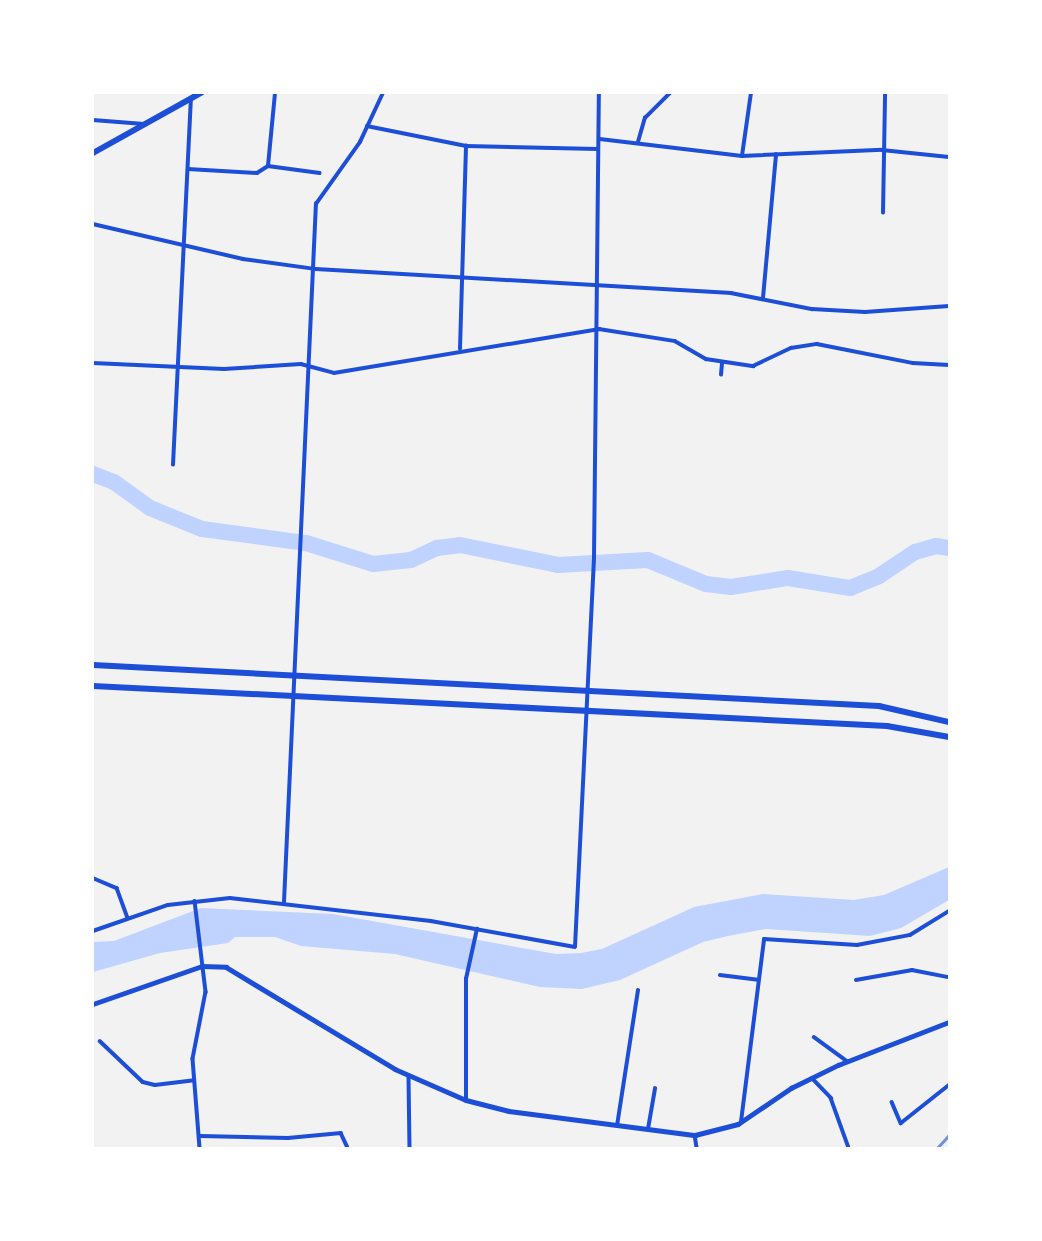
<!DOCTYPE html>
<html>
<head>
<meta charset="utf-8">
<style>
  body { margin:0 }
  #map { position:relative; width:1042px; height:1241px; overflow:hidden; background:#f2f2f2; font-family:"Space Grotesk",sans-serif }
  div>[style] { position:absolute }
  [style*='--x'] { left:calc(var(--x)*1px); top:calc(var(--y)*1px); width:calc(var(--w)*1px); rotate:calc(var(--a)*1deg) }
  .water>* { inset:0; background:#bfd3fe }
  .river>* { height:16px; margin:-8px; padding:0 8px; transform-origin:8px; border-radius:8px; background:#bfd3fe }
  .minor>* { height:3.5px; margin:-1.75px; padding:0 1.75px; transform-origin:1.75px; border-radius:1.75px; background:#1d4ed8 }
  .tertiary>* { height:4.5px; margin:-2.25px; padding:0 2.25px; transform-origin:2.25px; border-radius:2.25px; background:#1d4ed8 }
  .primary>* { height:6px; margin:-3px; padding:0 3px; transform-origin:3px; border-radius:3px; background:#1d4ed8 }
  .rail>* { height:2.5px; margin:-1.25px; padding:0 1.25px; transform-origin:1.25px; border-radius:1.25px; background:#7290e2 }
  span { translate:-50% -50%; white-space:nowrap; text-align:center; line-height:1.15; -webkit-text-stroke:5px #fff; paint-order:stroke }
  .frame { position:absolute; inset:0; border:94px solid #fff; pointer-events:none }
</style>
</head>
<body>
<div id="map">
  <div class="water">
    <i style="clip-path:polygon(949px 867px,949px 900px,901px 928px,870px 936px,766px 929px,728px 936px,703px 942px,620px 980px,582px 989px,540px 987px,395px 954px,301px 946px,275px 937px,235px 937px,228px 943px,160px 953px,93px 972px,93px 942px,114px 941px,201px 908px,333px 914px,556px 954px,581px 953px,602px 949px,694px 907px,763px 894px,854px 900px,884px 895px)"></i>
  </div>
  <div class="river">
    <i style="--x:93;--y:474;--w:22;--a:21"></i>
    <i style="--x:114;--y:482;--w:44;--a:35.8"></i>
    <i style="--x:150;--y:508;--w:56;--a:22"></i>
    <i style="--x:202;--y:529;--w:105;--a:7.7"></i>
    <i style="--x:306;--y:543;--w:70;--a:17.4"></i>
    <i style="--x:373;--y:564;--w:38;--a:-6"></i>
    <i style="--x:411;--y:560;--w:29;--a:-25"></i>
    <i style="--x:437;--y:548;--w:23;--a:-7"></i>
    <i style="--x:460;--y:545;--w:100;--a:11.5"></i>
    <i style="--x:558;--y:565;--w:90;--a:-3.2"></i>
    <i style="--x:648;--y:560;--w:63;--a:22.5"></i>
    <i style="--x:706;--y:584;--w:25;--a:7"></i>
    <i style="--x:731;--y:587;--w:58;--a:-9"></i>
    <i style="--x:788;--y:578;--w:63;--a:9.2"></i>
    <i style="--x:850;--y:588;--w:31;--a:-22"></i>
    <i style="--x:879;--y:576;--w:43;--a:-33.7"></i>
    <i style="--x:915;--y:552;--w:22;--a:-16"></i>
    <i style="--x:936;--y:546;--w:13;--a:9"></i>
  </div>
  <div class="minor">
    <i style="--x:93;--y:120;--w:51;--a:4.5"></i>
    <i style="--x:367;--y:126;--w:101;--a:11.4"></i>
    <i style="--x:466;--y:146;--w:131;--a:1.3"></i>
    <i style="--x:600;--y:139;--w:143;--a:6.8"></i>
    <i style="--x:742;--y:156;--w:140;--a:-2.5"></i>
    <i style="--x:882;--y:150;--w:67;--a:6"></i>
    <i style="--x:638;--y:142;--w:25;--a:-74"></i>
    <i style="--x:645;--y:118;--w:35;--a:-45"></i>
    <i style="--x:742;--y:156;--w:64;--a:-81.9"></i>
    <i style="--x:268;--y:166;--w:73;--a:-84.5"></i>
    <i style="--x:188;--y:169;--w:69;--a:3.3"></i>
    <i style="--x:257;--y:173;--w:13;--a:-32"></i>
    <i style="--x:268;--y:166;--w:52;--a:7.7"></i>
    <i style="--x:883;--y:213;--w:120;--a:-89"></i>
    <i style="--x:93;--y:224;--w:154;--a:13.1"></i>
    <i style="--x:243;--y:259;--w:74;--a:7.8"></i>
    <i style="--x:316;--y:269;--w:416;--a:3.3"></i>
    <i style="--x:731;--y:293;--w:83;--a:11.2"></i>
    <i style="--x:812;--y:309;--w:53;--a:3.2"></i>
    <i style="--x:865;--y:312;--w:84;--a:-4.1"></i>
    <i style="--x:763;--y:298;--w:144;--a:-84.8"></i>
    <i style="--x:460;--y:349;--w:203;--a:-88.3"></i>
    <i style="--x:93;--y:363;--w:131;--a:2.6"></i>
    <i style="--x:224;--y:369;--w:77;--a:-3.7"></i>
    <i style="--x:301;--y:364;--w:34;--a:15"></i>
    <i style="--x:334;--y:373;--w:269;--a:-9.4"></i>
    <i style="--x:599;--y:329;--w:77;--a:9"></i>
    <i style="--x:675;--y:341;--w:36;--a:30"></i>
    <i style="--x:706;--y:359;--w:48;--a:8.5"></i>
    <i style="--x:753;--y:366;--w:42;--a:-25.3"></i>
    <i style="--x:791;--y:348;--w:26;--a:-9"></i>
    <i style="--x:817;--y:344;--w:98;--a:11.2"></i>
    <i style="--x:913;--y:363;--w:36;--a:3"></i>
    <i style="--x:721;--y:375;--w:12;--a:-85"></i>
    <i style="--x:173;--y:465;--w:365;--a:-87.2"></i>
    <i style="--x:93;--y:878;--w:26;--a:23"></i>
    <i style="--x:117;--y:888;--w:32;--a:70"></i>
    <i style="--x:195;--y:901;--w:92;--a:83.1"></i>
    <i style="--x:206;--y:992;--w:68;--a:101"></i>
    <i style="--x:193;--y:1059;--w:89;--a:85.5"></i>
    <i style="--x:284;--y:902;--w:699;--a:-87.38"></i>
    <i style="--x:316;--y:204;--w:76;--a:-54.6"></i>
    <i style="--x:360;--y:142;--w:54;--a:-64.9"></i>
    <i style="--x:93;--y:931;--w:79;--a:-19.1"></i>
    <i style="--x:168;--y:905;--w:62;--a:-6.4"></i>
    <i style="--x:230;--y:898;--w:202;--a:6.5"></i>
    <i style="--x:431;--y:921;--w:146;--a:10.2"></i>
    <i style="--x:575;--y:947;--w:389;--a:-87.2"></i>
    <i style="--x:594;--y:558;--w:465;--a:-89.4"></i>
    <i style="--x:720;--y:975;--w:38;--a:7"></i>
    <i style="--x:856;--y:980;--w:57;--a:-10.1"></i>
    <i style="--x:912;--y:970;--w:38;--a:11"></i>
    <i style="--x:814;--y:1037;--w:41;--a:36"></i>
    <i style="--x:100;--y:1041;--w:59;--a:43.6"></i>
    <i style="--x:143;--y:1082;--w:12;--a:14"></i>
    <i style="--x:155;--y:1085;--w:39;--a:-7"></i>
    <i style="--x:409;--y:1077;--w:71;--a:89.2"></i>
    <i style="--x:812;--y:1078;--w:28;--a:46"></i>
    <i style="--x:831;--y:1098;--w:53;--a:70.2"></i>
    <i style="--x:466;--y:1100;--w:121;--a:-90"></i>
    <i style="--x:466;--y:979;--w:51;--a:-77.6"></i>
    <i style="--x:892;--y:1102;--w:23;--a:67"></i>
    <i style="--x:901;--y:1123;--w:61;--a:-38.4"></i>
    <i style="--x:741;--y:1122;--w:184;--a:-82.8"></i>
    <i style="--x:764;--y:939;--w:93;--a:3.7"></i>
    <i style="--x:857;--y:945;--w:54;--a:-10.7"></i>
    <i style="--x:910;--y:935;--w:46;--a:-31.6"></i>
    <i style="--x:617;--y:1126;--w:137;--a:-81.2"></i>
    <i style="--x:648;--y:1129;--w:41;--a:-80.1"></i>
    <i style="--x:695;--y:1135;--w:13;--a:81"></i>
    <i style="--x:200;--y:1136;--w:88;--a:1.3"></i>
    <i style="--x:288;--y:1138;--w:53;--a:-5.4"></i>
    <i style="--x:341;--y:1133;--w:17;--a:65"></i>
  </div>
  <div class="tertiary">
    <i style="--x:93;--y:1004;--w:115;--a:-19.2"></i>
    <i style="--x:202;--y:966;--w:24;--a:2"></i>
    <i style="--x:226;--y:967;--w:197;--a:31.1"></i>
    <i style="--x:395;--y:1069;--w:77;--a:23.6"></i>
    <i style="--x:466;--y:1100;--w:44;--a:14.3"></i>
    <i style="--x:509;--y:1111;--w:188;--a:7.4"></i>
    <i style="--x:695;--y:1135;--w:44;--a:-14.3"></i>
    <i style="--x:738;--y:1124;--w:64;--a:-34.2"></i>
    <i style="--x:791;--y:1088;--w:52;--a:-26.1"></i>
    <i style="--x:838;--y:1065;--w:119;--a:-21.2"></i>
  </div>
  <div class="primary">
    <i style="--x:93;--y:153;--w:124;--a:-29.1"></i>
    <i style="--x:93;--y:665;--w:787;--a:2.99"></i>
    <i style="--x:879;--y:706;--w:72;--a:12.9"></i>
    <i style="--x:93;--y:686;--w:795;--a:2.88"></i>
    <i style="--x:887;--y:726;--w:63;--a:10.1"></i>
  </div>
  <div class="rail">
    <i style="--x:937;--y:1148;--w:18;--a:-47"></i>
  </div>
  <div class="frame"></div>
</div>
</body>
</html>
